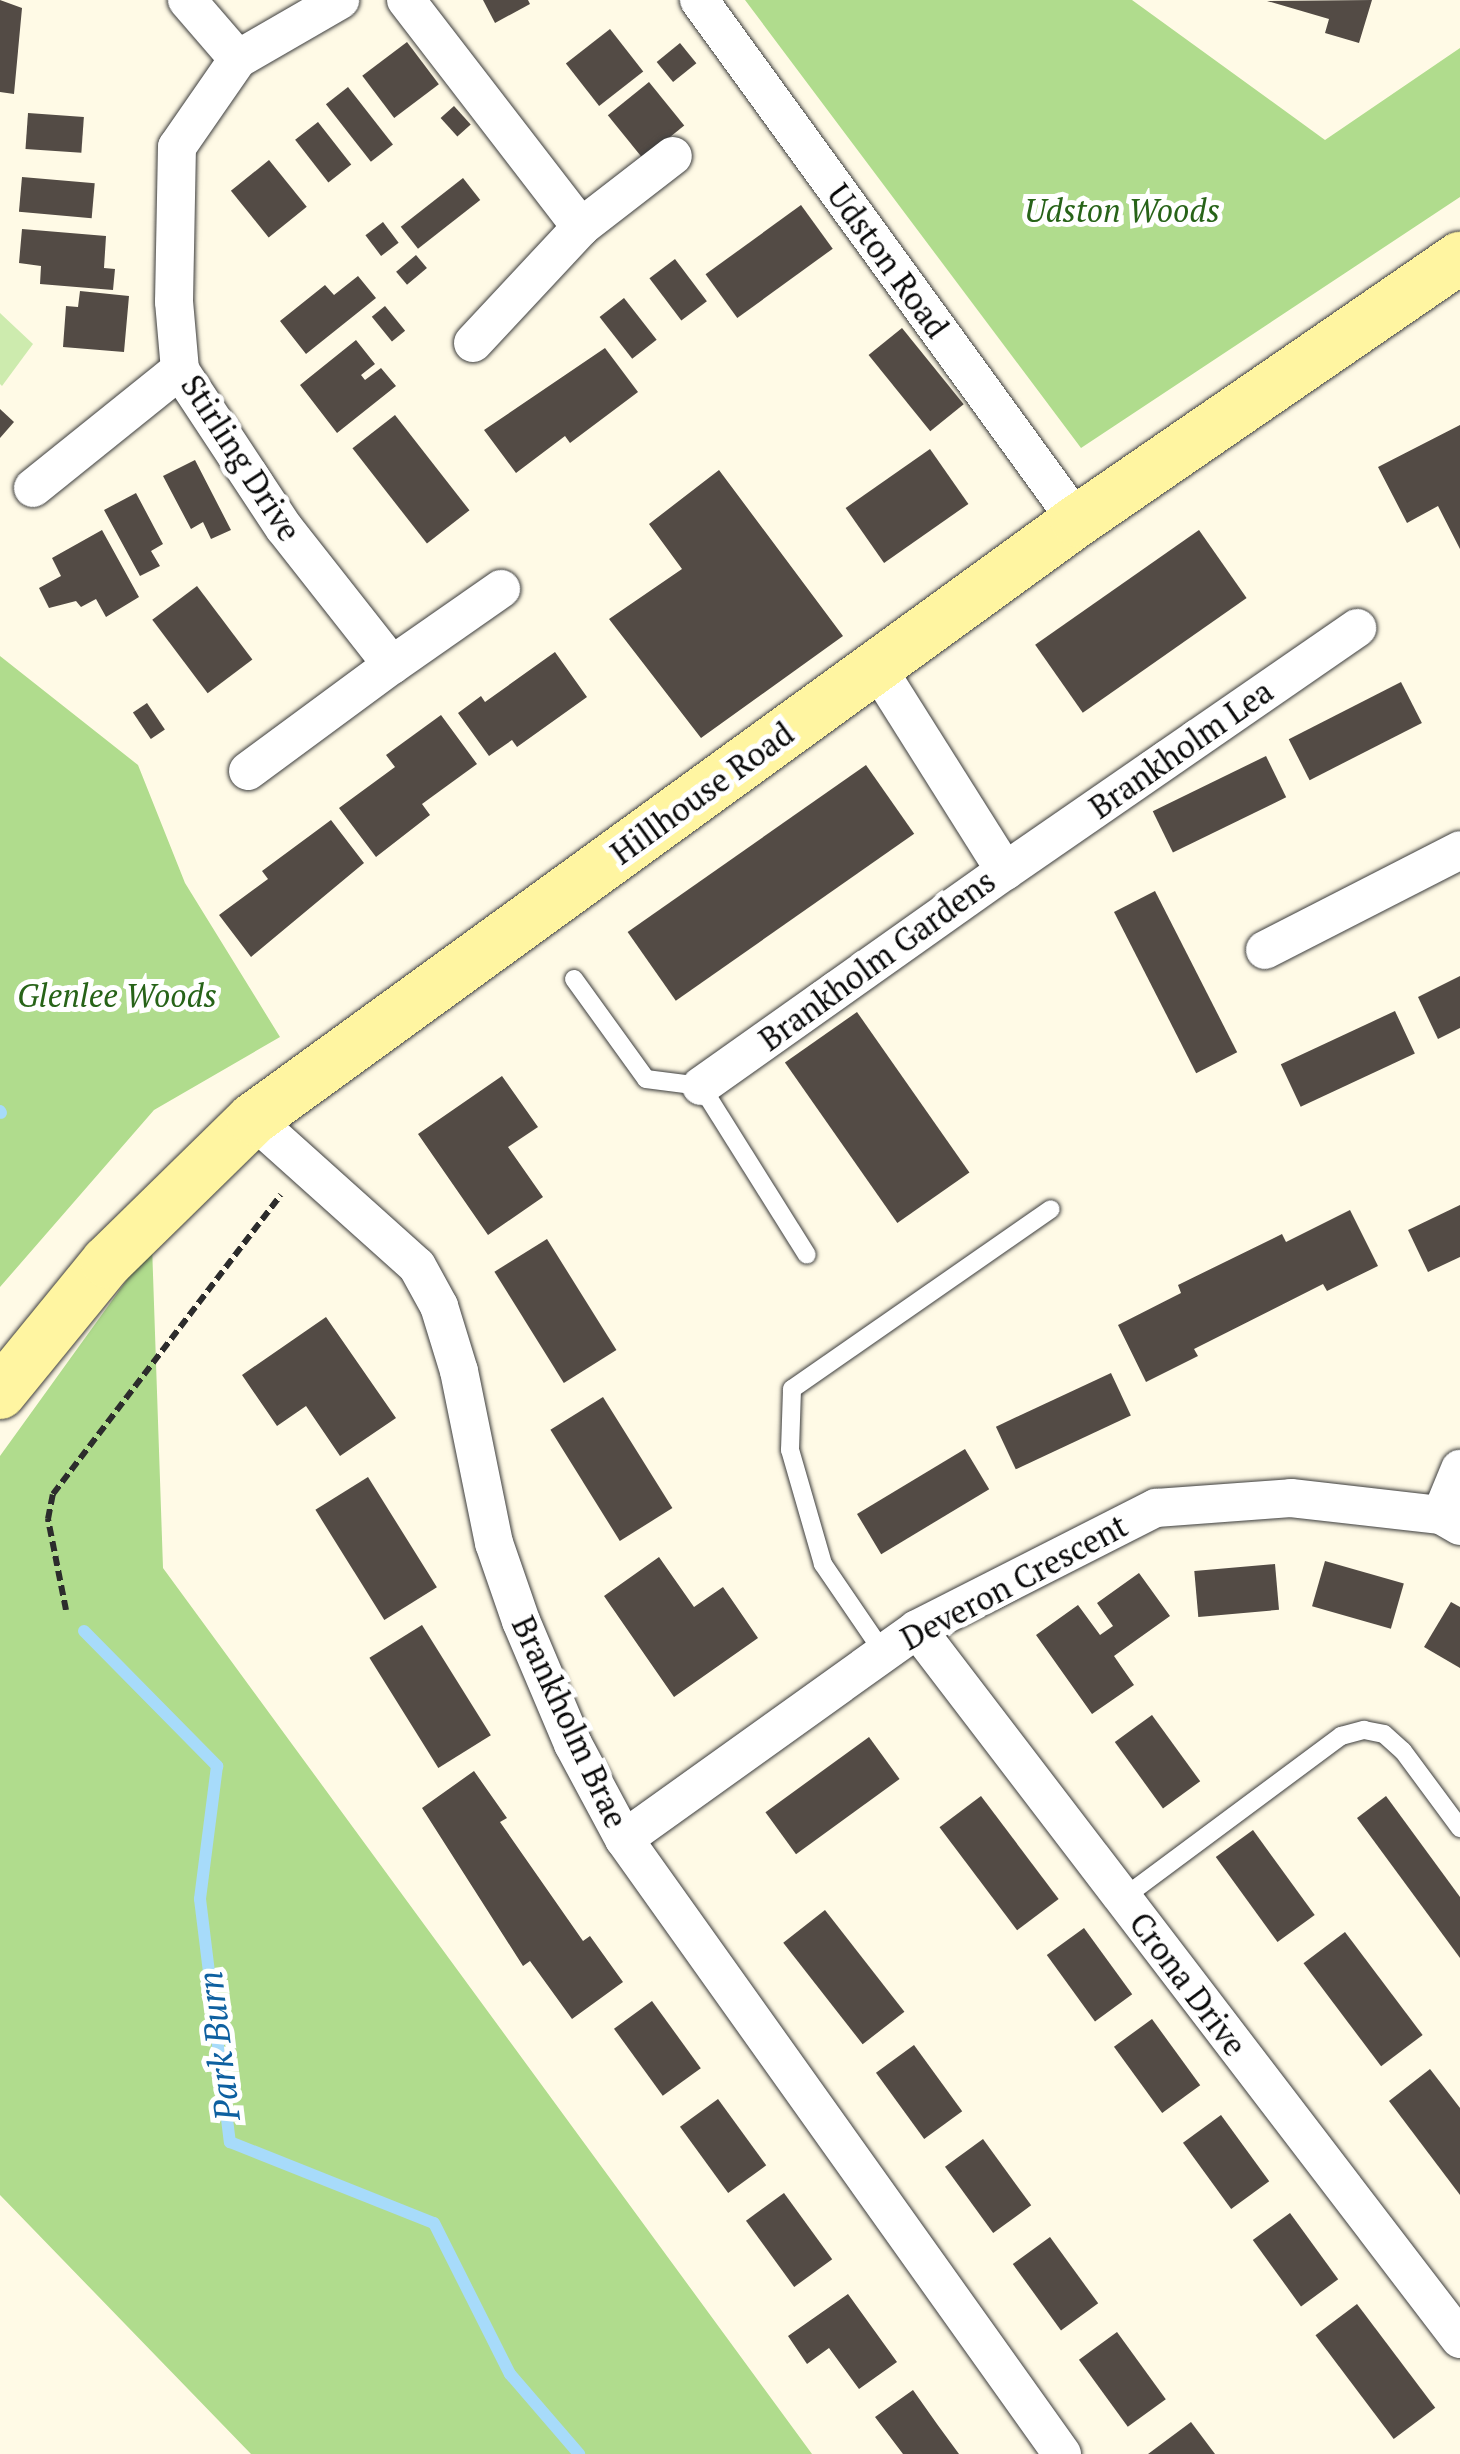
<!DOCTYPE html>
<html>
<head>
<meta charset="utf-8">
<style>
  body { margin:0 }
  #map { position:relative; width:1460px; height:2454px; overflow:hidden; background:#fffae6; font-family:"PT Serif",serif }
  div>[style] { position:absolute }
  [style*='--x'] { left:calc(var(--x)*1px); top:calc(var(--y)*1px); width:calc(var(--w)*1px); rotate:calc(var(--a)*1deg) }
  .green>* { inset:0; background:#cdebae }
  .forest>* { inset:0; background:#b0dc8d }
  .stream>* { height:12px; margin:-6px; padding:0 6px; transform-origin:6px; border-radius:6px; background:#a7dbfa }
  .building>* { inset:0; background:#534b45; transform-origin:0 0 }
  .path>* { height:6px; margin-top:-3px; transform-origin:0; background:repeating-linear-gradient(90deg,#2c2c2c 0 10px,transparent 0 15px) }
  .roads { filter:drop-shadow(0 0 2px #3d3d3d) drop-shadow(0 0 2px #3d3d3d) }
  .lane>* { height:18px; margin:-9px; padding:0 9px; transform-origin:9px; border-radius:9px; background:#fff }
  .street>* { height:38px; margin:-19px; padding:0 19px; transform-origin:19px; border-radius:19px; background:#fff }
  .secondary>* { height:52px; margin:-26px; padding:0 26px; transform-origin:26px; border-radius:26px; background:#fff5a1 }
  span { translate:-50% -50%; white-space:nowrap; text-align:center; line-height:1.15; -webkit-text-stroke:10px #fff; paint-order:stroke }
  .park-label { font-size:32px; color:#276318; font-style:italic }
  .street-label { font-size:32px; color:#0a0a0a }
  .water-label { font-size:35px; color:#0e60a0; font-style:italic }
</style>
</head>
<body>
<div id="map">
  <div class="green">
    <i style="clip-path:polygon(0 313px,33px 344px,2px 386px,0 384px)"></i>
  </div>
  <div class="forest">
    <i style="clip-path:polygon(745px 0,1132px 0,1325px 140px,1460px 48px,1460px 197px,1081px 448px)"></i>
    <i style="clip-path:polygon(0 656px,138px 765px,185px 883px,280px 1037px,154px 1110px,0 1287px)"></i>
    <i style="clip-path:polygon(152px 1245px,163px 1568px,812px 2454px,251px 2454px,0 2195px,0 1456px)"></i>
  </div>
  <div class="stream">
    <i style="--x:0;--y:1111;--w:2;--a:63"></i>
    <i style="--x:84;--y:1631;--w:190;--a:45.4"></i>
    <i style="--x:217;--y:1766;--w:134;--a:97.3"></i>
    <i style="--x:200;--y:1899;--w:245;--a:83"></i>
    <i style="--x:230;--y:2142;--w:219;--a:21.7"></i>
    <i style="--x:434;--y:2223;--w:169;--a:63.3"></i>
    <i style="--x:510;--y:2374;--w:106;--a:49.2"></i>
  </div>
  <div class="building">
    <i style="clip-path:polygon(0 0,22px 8px,14px 94px,0 92px)"></i>
    <i style="clip-path:polygon(483px 0,528px 0,530px 4px,495px 23px)"></i>
    <i style="clip-path:polygon(1372px 0,1359px 43px,1325px 33px,1329px 19px,1267px 1px)"></i>
    <i style="left:610px;top:29px;width:54px;height:56px;rotate:52deg"></i>
    <i style="left:407px;top:42px;width:53px;height:56px;rotate:53deg"></i>
    <i style="left:680px;top:43px;width:26px;height:30px;rotate:51deg"></i>
    <i style="left:649px;top:82px;width:56px;height:53px;rotate:51deg"></i>
    <i style="left:348px;top:87px;width:73px;height:28px;rotate:52deg"></i>
    <i style="left:454px;top:106px;width:25px;height:18px;rotate:48deg"></i>
    <i style="left:28px;top:113px;width:56px;height:36px;rotate:4deg"></i>
    <i style="left:318px;top:122px;width:54px;height:29px;rotate:52deg"></i>
    <i style="left:269px;top:160px;width:60px;height:49px;rotate:51deg"></i>
    <i style="left:22px;top:177px;width:73px;height:35px;rotate:5deg"></i>
    <i style="left:463px;top:178px;width:28px;height:79px;rotate:52deg"></i>
    <i style="left:801px;top:205px;width:54px;height:118px;rotate:54deg"></i>
    <i style="left:383px;top:222px;width:26px;height:22px;rotate:53deg"></i>
    <i style="clip-path:polygon(22px 229px,106px 236px,104px 268px,115px 269px,113px 290px,40px 284px,41px 266px,19px 263px)"></i>
    <i style="left:416px;top:255px;width:17px;height:26px;rotate:50deg"></i>
    <i style="left:675px;top:259px;width:53px;height:32px;rotate:53deg"></i>
    <i style="clip-path:polygon(358px 276px,376px 298px,306px 354px,280px 321px,325px 285px,334px 295px)"></i>
    <i style="clip-path:polygon(80px 291px,129px 296px,124px 352px,63px 347px,66px 306px,78px 307px)"></i>
    <i style="left:624px;top:298px;width:53px;height:31px;rotate:52deg"></i>
    <i style="left:385px;top:306px;width:32px;height:17px;rotate:51deg"></i>
    <i style="left:902px;top:328px;width:98px;height:43px;rotate:51deg"></i>
    <i style="clip-path:polygon(356px 340px,375px 364px,361px 375px,365px 380px,381px 368px,396px 386px,337px 433px,300px 385px)"></i>
    <i style="clip-path:polygon(605px 348px,638px 392px,570px 443px,565px 436px,516px 473px,484px 430px)"></i>
    <i style="clip-path:polygon(0 409px,14px 422px,0 438px)"></i>
    <i style="left:395px;top:415px;width:121px;height:54px;rotate:52deg"></i>
    <i style="clip-path:polygon(1460px 425px,1460px 549px,1438px 506px,1407px 523px,1378px 467px)"></i>
    <i style="left:930px;top:449px;width:67px;height:103px;rotate:55deg"></i>
    <i style="clip-path:polygon(195px 460px,231px 530px,211px 539px,203px 522px,191px 529px,163px 476px)"></i>
    <i style="clip-path:polygon(719px 470px,843px 636px,701px 738px,609px 619px,682px 569px,649px 524px)"></i>
    <i style="clip-path:polygon(136px 493px,163px 544px,151px 551px,160px 566px,140px 576px,104px 510px)"></i>
    <i style="clip-path:polygon(102px 530px,139px 597px,106px 617px,96px 599px,81px 607px,76px 601px,49px 608px,39px 588px,61px 576px,52px 558px)"></i>
    <i style="left:1199px;top:530px;width:83px;height:200px;rotate:55deg"></i>
    <i style="left:197px;top:586px;width:92px;height:56px;rotate:53deg"></i>
    <i style="clip-path:polygon(555px 652px,587px 697px,517px 747px,512px 740px,489px 756px,458px 713px,481px 696px,485px 702px)"></i>
    <i style="left:1401px;top:682px;width:46px;height:126px;rotate:63deg"></i>
    <i style="left:147px;top:703px;width:32px;height:17px;rotate:56deg"></i>
    <i style="clip-path:polygon(441px 715px,477px 764px,422px 804px,430px 815px,376px 857px,339px 808px,395px 767px,386px 755px)"></i>
    <i style="left:1266px;top:756px;width:46px;height:126px;rotate:64deg"></i>
    <i style="left:866px;top:765px;width:84px;height:291px;rotate:55deg"></i>
    <i style="clip-path:polygon(331px 820px,364px 863px,251px 957px,219px 915px,268px 879px,262px 871px)"></i>
    <i style="left:1155px;top:891px;width:181px;height:46px;rotate:63deg"></i>
    <i style="clip-path:polygon(1460px 976px,1460px 1028px,1438px 1039px,1418px 997px)"></i>
    <i style="left:1395px;top:1011px;width:47px;height:126px;rotate:65deg"></i>
    <i style="left:857px;top:1012px;width:196px;height:88px;rotate:55deg"></i>
    <i style="clip-path:polygon(502px 1076px,538px 1127px,508px 1147px,543px 1197px,488px 1235px,418px 1134px)"></i>
    <i style="clip-path:polygon(1460px 1205px,1460px 1257px,1428px 1272px,1408px 1230px)"></i>
    <i style="clip-path:polygon(1350px 1210px,1378px 1266px,1327px 1291px,1323px 1284px,1194px 1349px,1198px 1356px,1146px 1382px,1118px 1325px,1181px 1293px,1178px 1285px,1282px 1234px,1286px 1242px)"></i>
    <i style="left:547px;top:1239px;width:131px;height:62px;rotate:58deg"></i>
    <i style="clip-path:polygon(326px 1317px,396px 1418px,340px 1456px,306px 1406px,277px 1426px,242px 1375px)"></i>
    <i style="left:1111px;top:1373px;width:47px;height:127px;rotate:65deg"></i>
    <i style="left:603px;top:1397px;width:131px;height:62px;rotate:58deg"></i>
    <i style="left:965px;top:1449px;width:47px;height:126px;rotate:59deg"></i>
    <i style="left:368px;top:1477px;width:130px;height:62px;rotate:58deg"></i>
    <i style="clip-path:polygon(659px 1557px,694px 1607px,723px 1587px,758px 1638px,674px 1697px,604px 1596px)"></i>
    <i style="left:1325px;top:1561px;width:82px;height:47px;rotate:16deg"></i>
    <i style="left:1275px;top:1564px;width:46px;height:81px;rotate:85deg"></i>
    <i style="clip-path:polygon(1139px 1573px,1170px 1616px,1114px 1656px,1134px 1685px,1092px 1714px,1036px 1635px,1078px 1605px,1100px 1635px,1113px 1626px,1097px 1603px)"></i>
    <i style="clip-path:polygon(1451px 1602px,1460px 1607px,1460px 1668px,1424px 1647px)"></i>
    <i style="left:422px;top:1625px;width:130px;height:62px;rotate:58deg"></i>
    <i style="left:1152px;top:1715px;width:82px;height:46px;rotate:54deg"></i>
    <i style="left:869px;top:1737px;width:52px;height:128px;rotate:54deg"></i>
    <i style="clip-path:polygon(474px 1771px,507px 1818px,500px 1822px,583px 1941px,590px 1936px,623px 1982px,572px 2019px,530px 1961px,523px 1966px,422px 1808px)"></i>
    <i style="left:981px;top:1796px;width:129px;height:52px;rotate:53deg"></i>
    <i style="clip-path:polygon(1386px 1796px,1460px 1897px,1460px 1958px,1357px 1818px)"></i>
    <i style="left:1253px;top:1830px;width:105px;height:46px;rotate:54deg"></i>
    <i style="left:825px;top:1910px;width:129px;height:53px;rotate:52deg"></i>
    <i style="left:1084px;top:1928px;width:82px;height:46px;rotate:54deg"></i>
    <i style="left:1345px;top:1932px;width:129px;height:52px;rotate:53deg"></i>
    <i style="left:652px;top:2001px;width:83px;height:47px;rotate:54deg"></i>
    <i style="left:1152px;top:2019px;width:82px;height:47px;rotate:54deg"></i>
    <i style="left:914px;top:2045px;width:82px;height:47px;rotate:54deg"></i>
    <i style="clip-path:polygon(1430px 2069px,1460px 2108px,1460px 2195px,1389px 2101px)"></i>
    <i style="left:718px;top:2099px;width:82px;height:47px;rotate:54deg"></i>
    <i style="left:1221px;top:2115px;width:82px;height:47px;rotate:54deg"></i>
    <i style="left:983px;top:2139px;width:82px;height:47px;rotate:54deg"></i>
    <i style="left:784px;top:2193px;width:82px;height:47px;rotate:54deg"></i>
    <i style="left:1290px;top:2213px;width:82px;height:46px;rotate:54deg"></i>
    <i style="left:1050px;top:2237px;width:82px;height:46px;rotate:54deg"></i>
    <i style="clip-path:polygon(848px 2294px,897px 2362px,859px 2389px,829px 2348px,807px 2364px,788px 2336px)"></i>
    <i style="left:1357px;top:2304px;width:130px;height:52px;rotate:53deg"></i>
    <i style="left:1117px;top:2332px;width:83px;height:47px;rotate:54deg"></i>
    <i style="clip-path:polygon(913px 2390px,937px 2424px,959px 2454px,903px 2454px,875px 2417px)"></i>
    <i style="clip-path:polygon(1191px 2422px,1215px 2454px,1148px 2454px)"></i>
  </div>
  <div class="path">
    <i style="--x:66;--y:1610;--w:93;--a:-101.2"></i>
    <i style="--x:48;--y:1519;--w:25;--a:-79"></i>
    <i style="--x:53;--y:1494;--w:376;--a:-52.7"></i>
  </div>
  <div class="roads">
    <div class="lane">
      <i style="--x:574;--y:979;--w:123;--a:54.2"></i>
      <i style="--x:646;--y:1079;--w:55;--a:7.3"></i>
      <i style="--x:701;--y:1086;--w:199;--a:57.9"></i>
      <i style="--x:883;--y:1652;--w:107;--a:-124.3"></i>
      <i style="--x:823;--y:1564;--w:119;--a:-106.1"></i>
      <i style="--x:790;--y:1450;--w:61;--a:-88.1"></i>
      <i style="--x:792;--y:1389;--w:315;--a:-34.8"></i>
      <i style="--x:1123;--y:1898;--w:272;--a:-36.6"></i>
      <i style="--x:1341;--y:1736;--w:24;--a:-15"></i>
      <i style="--x:1364;--y:1730;--w:20;--a:11"></i>
      <i style="--x:1384;--y:1734;--w:25;--a:42"></i>
      <i style="--x:1403;--y:1751;--w:96;--a:53.5"></i>
    </div>
    <div class="street">
      <i style="--x:187;--y:0;--w:78;--a:49.2"></i>
      <i style="--x:406;--y:0;--w:287;--a:52.4"></i>
      <i style="--x:581;--y:227;--w:116;--a:-37.7"></i>
      <i style="--x:699;--y:0;--w:644;--a:54.04"></i>
      <i style="--x:473;--y:343;--w:158;--a:-47"></i>
      <i style="--x:33;--y:488;--w:189;--a:-38.8"></i>
      <i style="--x:392;--y:665;--w:133;--a:-34.9"></i>
      <i style="--x:248;--y:771;--w:179;--a:-36.4"></i>
      <i style="--x:392;--y:665;--w:174;--a:-128.2"></i>
      <i style="--x:284;--y:528;--w:189;--a:-123.4"></i>
      <i style="--x:180;--y:370;--w:68;--a:-95"></i>
      <i style="--x:174;--y:302;--w:155;--a:-88.9"></i>
      <i style="--x:177;--y:147;--w:107;--a:-55.3"></i>
      <i style="--x:238;--y:59;--w:118;--a:-30"></i>
      <i style="--x:1005;--y:871;--w:428;--a:-34.6"></i>
      <i style="--x:1265;--y:950;--w:219;--a:-27.1"></i>
      <i style="--x:701;--y:1086;--w:372;--a:-35.3"></i>
      <i style="--x:1005;--y:871;--w:242;--a:-122.2"></i>
      <i style="--x:253;--y:1119;--w:220;--a:41.9"></i>
      <i style="--x:417;--y:1266;--w:46;--a:61.2"></i>
      <i style="--x:439;--y:1306;--w:68;--a:72.9"></i>
      <i style="--x:459;--y:1371;--w:176;--a:78.5"></i>
      <i style="--x:494;--y:1543;--w:83;--a:70.9"></i>
      <i style="--x:521;--y:1621;--w:134;--a:67.1"></i>
      <i style="--x:573;--y:1744;--w:108;--a:61.8"></i>
      <i style="--x:624;--y:1839;--w:755;--a:54.54"></i>
      <i style="--x:1441;--y:1515;--w:50;--a:-67.6"></i>
      <i style="--x:917;--y:1629;--w:894;--a:52.59"></i>
      <i style="--x:624;--y:1839;--w:360;--a:-35.6"></i>
      <i style="--x:917;--y:1629;--w:268;--a:-26.9"></i>
      <i style="--x:1156;--y:1508;--w:135;--a:-4.2"></i>
      <i style="--x:1291;--y:1498;--w:151;--a:6.5"></i>
      <i style="--x:1441;--y:1515;--w:22;--a:30"></i>
    </div>
    <div class="secondary">
      <i style="--x:0;--y:1393;--w:169;--a:-50.8"></i>
      <i style="--x:107;--y:1262;--w:204;--a:-44.4"></i>
      <i style="--x:253;--y:1119;--w:1018;--a:-35.97"></i>
      <i style="--x:1077;--y:521;--w:465;--a:-34.5"></i>
    </div>
  </div>
  <div class="park-label">
    <span style="left:1122px;top:210px">Udston Woods</span>
    <span style="left:117px;top:995px">Glenlee Woods</span>
  </div>
  <div class="street-label">
    <span style="left:888px;top:261px;rotate:54deg">Udston Road</span>
    <span style="left:241px;top:458px;rotate:57deg">Stirling Drive</span>
    <span style="left:1181px;top:749px;rotate:-35deg">Brankholm Lea</span>
    <span style="left:702px;top:793px;rotate:-36deg">Hillhouse Road</span>
    <span style="left:877px;top:960px;rotate:-36deg">Brankholm Gardens</span>
    <span style="left:1014px;top:1582px;rotate:-28deg">Deveron Crescent</span>
    <span style="left:570px;top:1722px;rotate:65deg">Brankholm Brae</span>
    <span style="left:1188px;top:1984px;rotate:53deg">Crona Drive</span>
  </div>
  <div class="water-label">
    <span style="left:218px;top:2046px;rotate:-97deg">Park Burn</span>
  </div>
</div>
</body>
</html>
